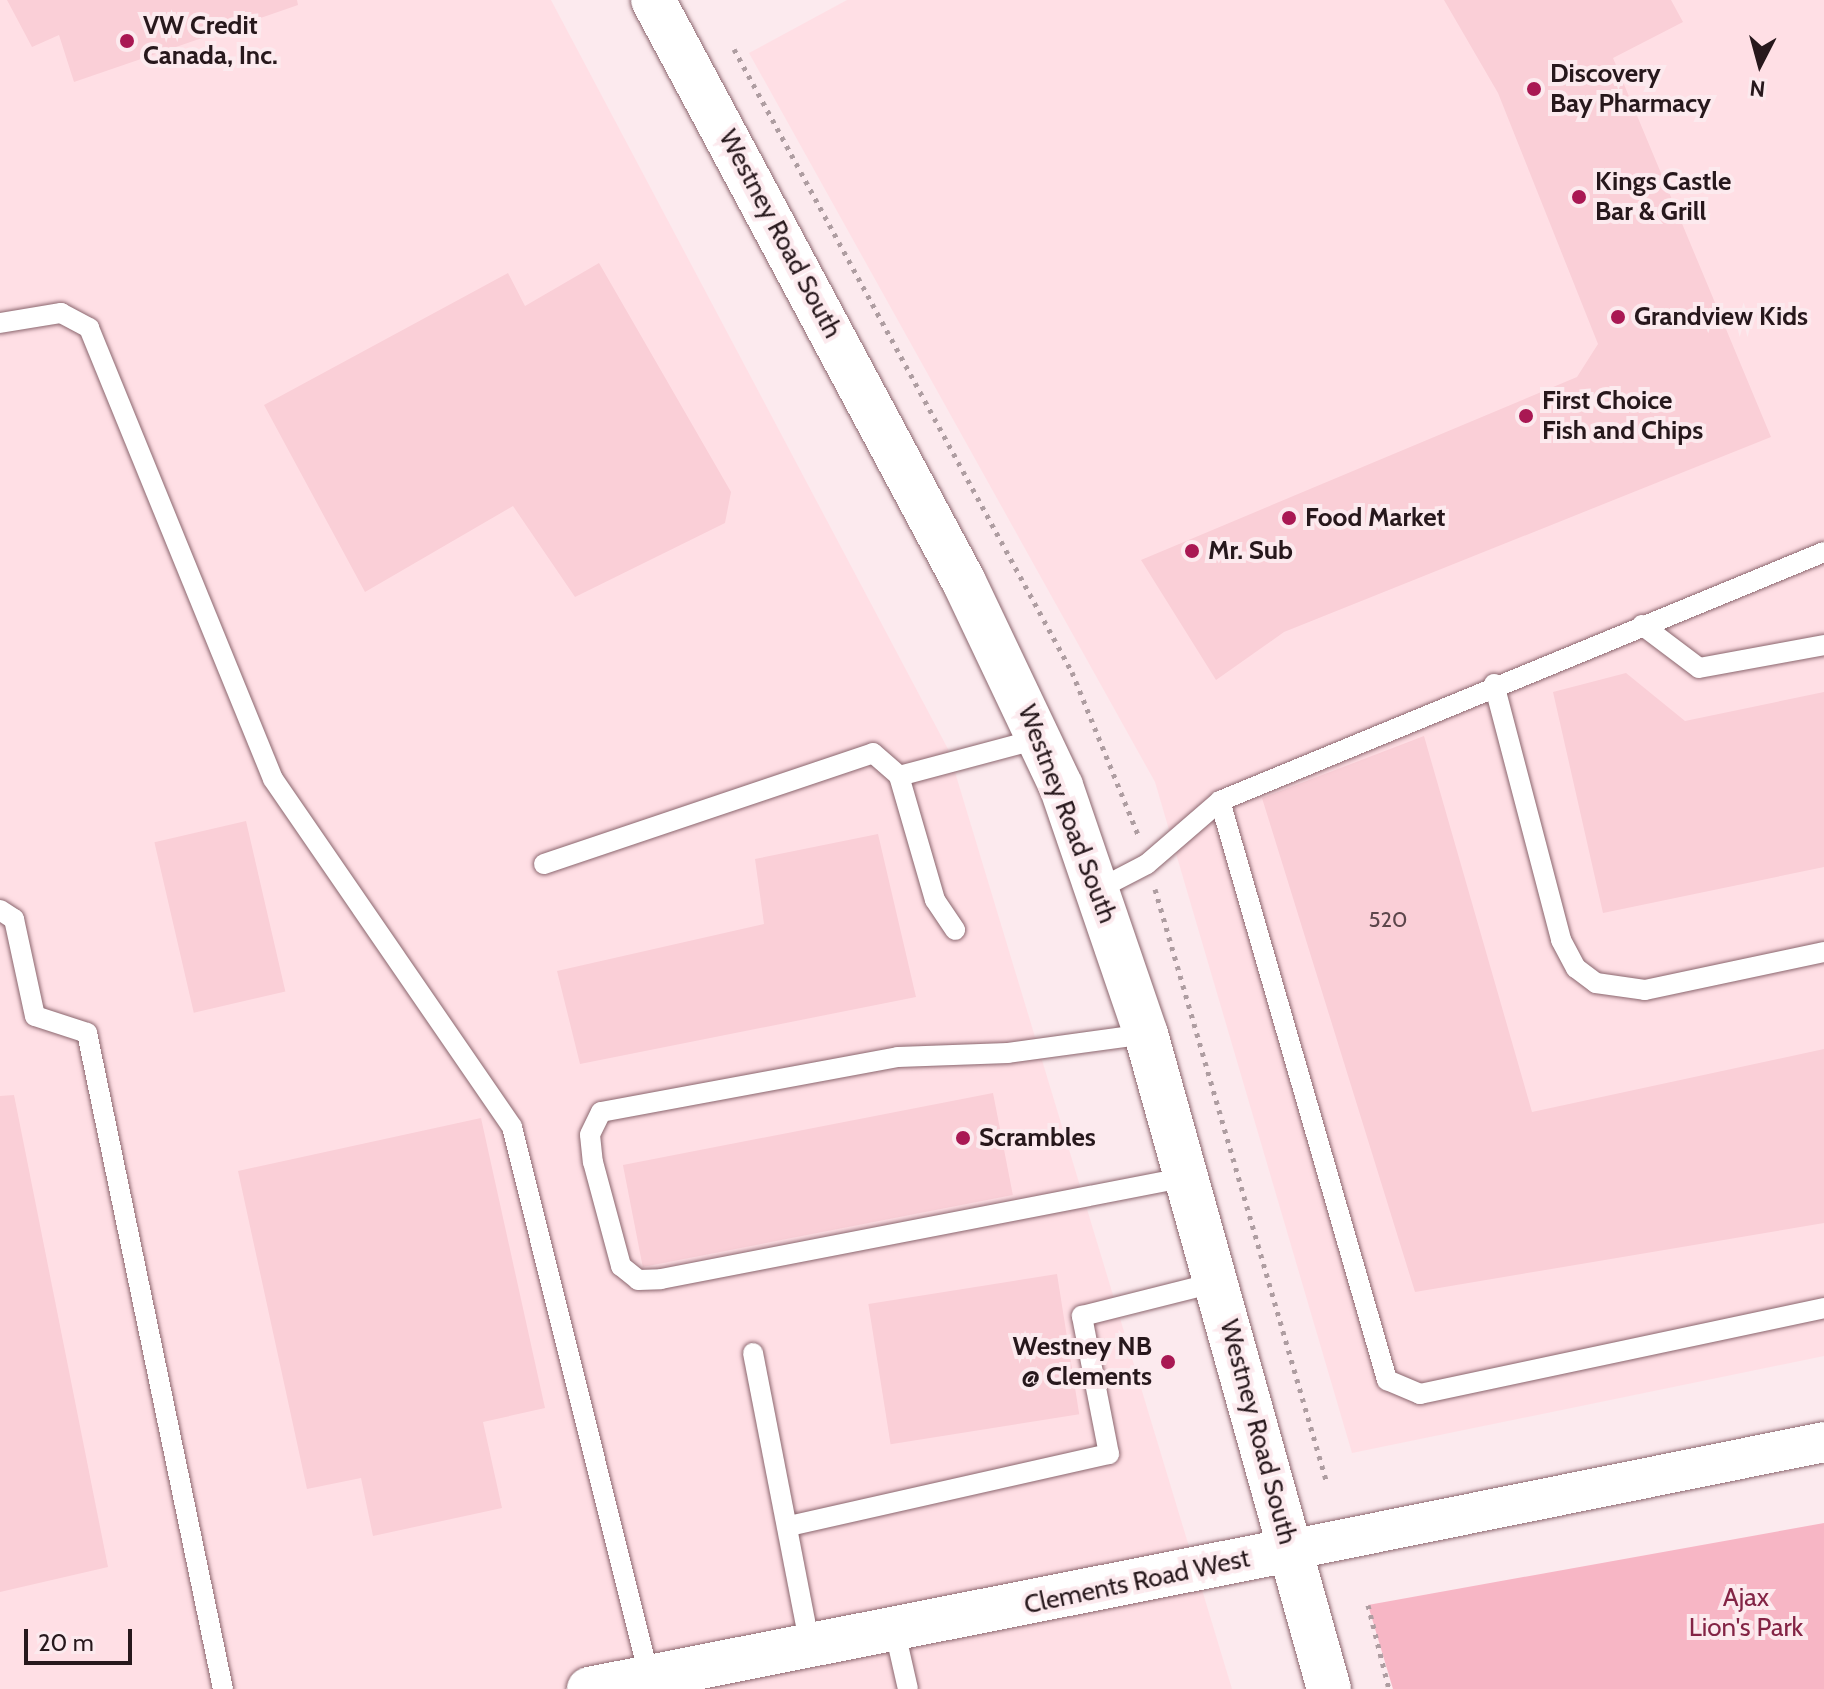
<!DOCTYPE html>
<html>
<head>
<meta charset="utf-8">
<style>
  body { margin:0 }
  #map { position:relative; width:1824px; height:1689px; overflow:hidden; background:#fceaee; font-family:Cabin,sans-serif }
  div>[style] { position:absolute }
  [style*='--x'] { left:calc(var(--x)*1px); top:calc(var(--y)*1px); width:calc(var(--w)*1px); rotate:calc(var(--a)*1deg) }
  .built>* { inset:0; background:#ffdfe5 }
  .green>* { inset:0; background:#f7b6c5 }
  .building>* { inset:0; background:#facfd7; transform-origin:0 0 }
  .path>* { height:5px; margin-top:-2.5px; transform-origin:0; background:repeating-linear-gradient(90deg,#ae9da1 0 4px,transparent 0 10px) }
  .roads { filter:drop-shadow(0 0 2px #8b666e) drop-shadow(0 0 2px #8b666e) }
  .lane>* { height:20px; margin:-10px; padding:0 10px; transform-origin:10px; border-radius:10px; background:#fff }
  .street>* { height:40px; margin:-20px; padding:0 20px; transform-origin:20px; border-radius:20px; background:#fff }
  .secondary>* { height:44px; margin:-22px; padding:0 22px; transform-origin:22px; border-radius:22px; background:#fff }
  .dots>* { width:22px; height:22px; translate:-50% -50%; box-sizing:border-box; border:4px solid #fceaee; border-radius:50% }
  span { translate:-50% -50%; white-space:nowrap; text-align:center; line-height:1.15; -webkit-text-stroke:8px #fceaee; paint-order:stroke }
  .number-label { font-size:22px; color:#5c464b }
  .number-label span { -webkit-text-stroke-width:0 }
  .poi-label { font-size:26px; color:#27181c; font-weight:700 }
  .left { translate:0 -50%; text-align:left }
  .right { translate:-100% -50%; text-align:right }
  .street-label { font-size:26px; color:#27181c }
  .park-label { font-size:26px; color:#832445 }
  .north { position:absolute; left:1720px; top:24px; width:80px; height:80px; -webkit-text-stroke:6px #fceaee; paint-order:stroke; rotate:186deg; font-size:22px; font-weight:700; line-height:32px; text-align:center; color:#27181c }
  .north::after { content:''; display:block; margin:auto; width:28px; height:36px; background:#27181c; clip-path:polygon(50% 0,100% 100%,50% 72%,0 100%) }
  .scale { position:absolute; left:24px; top:1629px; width:108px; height:36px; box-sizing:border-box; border:4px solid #27181c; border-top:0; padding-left:10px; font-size:24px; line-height:28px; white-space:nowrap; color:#27181c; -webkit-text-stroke:6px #fceaee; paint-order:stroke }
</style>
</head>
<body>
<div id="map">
  <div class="built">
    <i style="clip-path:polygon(0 0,551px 0,948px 749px,1232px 1689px,0 1689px)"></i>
    <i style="clip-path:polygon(847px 0,1824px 0,1824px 1356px,1352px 1453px,1155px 782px,749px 53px)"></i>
  </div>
  <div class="green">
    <i style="clip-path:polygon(1824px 1523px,1824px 1689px,1393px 1689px,1368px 1605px)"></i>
  </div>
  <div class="building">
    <i style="clip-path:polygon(7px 0,297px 0,298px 5px,74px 82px,59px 35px,32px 47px)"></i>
    <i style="clip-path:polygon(1444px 0,1671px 0,1683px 22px,1613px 58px,1771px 437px,1284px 632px,1216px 680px,1141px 560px,1577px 377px,1598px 344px,1498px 93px)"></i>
    <i style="clip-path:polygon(599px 263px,731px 492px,725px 523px,575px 597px,513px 506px,365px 592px,264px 405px,508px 273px,525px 306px)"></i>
    <i style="clip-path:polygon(1626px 673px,1685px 721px,1824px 692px,1824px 867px,1603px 913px,1553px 692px)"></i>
    <i style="clip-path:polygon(1424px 736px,1532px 1112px,1824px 1049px,1824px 1223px,1415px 1292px,1262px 798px)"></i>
    <i style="left:246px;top:821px;width:175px;height:94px;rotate:77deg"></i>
    <i style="clip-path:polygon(878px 834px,916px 997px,580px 1064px,557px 971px,764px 924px,755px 859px)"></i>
    <i style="left:993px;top:1093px;width:104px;height:377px;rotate:79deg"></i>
    <i style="clip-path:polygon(14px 1095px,108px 1567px,0 1592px,0 1096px)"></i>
    <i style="clip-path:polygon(481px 1118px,545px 1408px,483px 1422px,502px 1508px,373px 1536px,361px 1478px,307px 1489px,238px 1171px)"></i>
    <i style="left:1057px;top:1274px;width:142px;height:191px;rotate:81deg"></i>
  </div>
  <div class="path">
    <i style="--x:734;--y:49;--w:709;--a:61.52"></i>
    <i style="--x:1072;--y:672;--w:178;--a:67.9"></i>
    <i style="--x:1155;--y:889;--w:615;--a:73.86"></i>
    <i style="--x:1368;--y:1605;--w:87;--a:76"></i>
  </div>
  <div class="roads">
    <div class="lane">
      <i style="--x:0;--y:323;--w:62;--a:-9.3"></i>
      <i style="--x:61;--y:313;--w:32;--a:28"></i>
      <i style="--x:89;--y:328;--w:487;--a:67.8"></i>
      <i style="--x:273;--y:779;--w:422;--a:55.5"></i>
      <i style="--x:512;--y:1127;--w:566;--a:75.99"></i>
      <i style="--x:1642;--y:625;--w:71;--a:37"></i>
      <i style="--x:1699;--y:668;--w:127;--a:-10.4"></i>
      <i style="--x:1494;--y:684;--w:265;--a:75.3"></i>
      <i style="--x:1561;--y:940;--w:32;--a:62"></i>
      <i style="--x:1576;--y:968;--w:25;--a:37"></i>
      <i style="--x:1596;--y:983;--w:49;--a:8.1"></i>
      <i style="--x:1645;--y:990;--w:183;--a:-12"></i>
      <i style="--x:899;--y:776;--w:129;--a:73.8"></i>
      <i style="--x:935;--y:900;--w:36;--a:56"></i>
      <i style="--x:1220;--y:801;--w:603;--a:73.91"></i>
      <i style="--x:1387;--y:1380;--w:36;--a:23"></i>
      <i style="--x:1420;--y:1394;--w:413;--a:-12"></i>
      <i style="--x:544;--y:864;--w:347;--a:-18.6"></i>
      <i style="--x:873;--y:753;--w:35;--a:41"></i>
      <i style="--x:899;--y:776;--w:148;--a:-14.9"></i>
      <i style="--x:1099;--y:889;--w:54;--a:-27.5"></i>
      <i style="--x:1147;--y:864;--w:96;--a:-40.8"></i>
      <i style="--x:1220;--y:801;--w:653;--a:-22.4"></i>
      <i style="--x:0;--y:910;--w:17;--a:33"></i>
      <i style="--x:14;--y:919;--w:99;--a:77.8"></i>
      <i style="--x:35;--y:1016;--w:55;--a:18.1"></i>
      <i style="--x:87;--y:1033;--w:670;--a:78.29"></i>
      <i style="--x:1146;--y:1034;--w:139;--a:172.2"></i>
      <i style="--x:1008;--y:1053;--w:110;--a:177.9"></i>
      <i style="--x:898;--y:1057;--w:302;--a:169.5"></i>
      <i style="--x:601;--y:1112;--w:25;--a:116"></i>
      <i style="--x:590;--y:1135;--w:27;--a:84"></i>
      <i style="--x:593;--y:1162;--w:108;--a:74.9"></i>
      <i style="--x:621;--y:1266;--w:22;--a:39"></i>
      <i style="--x:638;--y:1280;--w:23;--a:-2"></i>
      <i style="--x:661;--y:1279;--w:536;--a:-10.97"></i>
      <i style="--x:753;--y:1353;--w:299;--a:79"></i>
      <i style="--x:789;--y:1526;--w:328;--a:-12.7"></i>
      <i style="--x:1109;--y:1454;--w:141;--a:-101.1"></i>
      <i style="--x:1082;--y:1316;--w:139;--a:-14.1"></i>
      <i style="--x:895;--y:1632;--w:58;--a:77.2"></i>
    </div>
    <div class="street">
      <i style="--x:1290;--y:1550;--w:545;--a:-11.43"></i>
    </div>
    <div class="secondary">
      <i style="--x:653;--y:0;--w:660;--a:61.88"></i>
      <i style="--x:964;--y:582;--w:226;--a:64.6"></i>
      <i style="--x:1061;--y:786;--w:262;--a:71.1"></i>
      <i style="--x:1146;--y:1034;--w:680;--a:74.39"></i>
      <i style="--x:589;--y:1689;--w:715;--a:-11.22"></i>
    </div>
  </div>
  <div class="dots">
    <i style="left:127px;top:41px;background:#a91853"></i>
    <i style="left:1534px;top:89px;background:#a91853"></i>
    <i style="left:1579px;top:197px;background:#a91853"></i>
    <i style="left:1618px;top:317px;background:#a91853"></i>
    <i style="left:1526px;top:416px;background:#a91853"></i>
    <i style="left:1289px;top:518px;background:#a91853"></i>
    <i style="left:1192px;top:551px;background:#a91853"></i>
    <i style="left:963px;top:1138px;background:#a91853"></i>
    <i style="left:1168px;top:1362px;background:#a91853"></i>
  </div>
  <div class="number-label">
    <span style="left:1388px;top:920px">520</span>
  </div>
  <div class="poi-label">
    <span class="left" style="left:143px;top:41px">VW Credit<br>Canada, Inc.</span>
    <span class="left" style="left:1550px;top:89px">Discovery<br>Bay Pharmacy</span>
    <span class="left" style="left:1595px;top:197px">Kings Castle<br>Bar &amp; Grill</span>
    <span class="left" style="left:1634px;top:317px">Grandview Kids</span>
    <span class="left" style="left:1542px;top:416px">First Choice<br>Fish and Chips</span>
    <span class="left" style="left:1305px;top:518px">Food Market</span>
    <span class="left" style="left:1208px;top:551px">Mr. Sub</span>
    <span class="left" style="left:979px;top:1138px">Scrambles</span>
    <span class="right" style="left:1152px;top:1362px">Westney NB<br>@ Clements</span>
  </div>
  <div class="street-label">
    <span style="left:780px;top:234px;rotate:62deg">Westney Road South</span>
    <span style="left:1067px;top:814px;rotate:69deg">Westney Road South</span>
    <span style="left:1258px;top:1432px;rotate:75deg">Westney Road South</span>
    <span style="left:1137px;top:1582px;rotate:-12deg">Clements Road West</span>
  </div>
  <div class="park-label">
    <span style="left:1746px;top:1613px">Ajax<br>Lion's Park</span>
  </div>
  <div class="north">N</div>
  <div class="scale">20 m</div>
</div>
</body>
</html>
